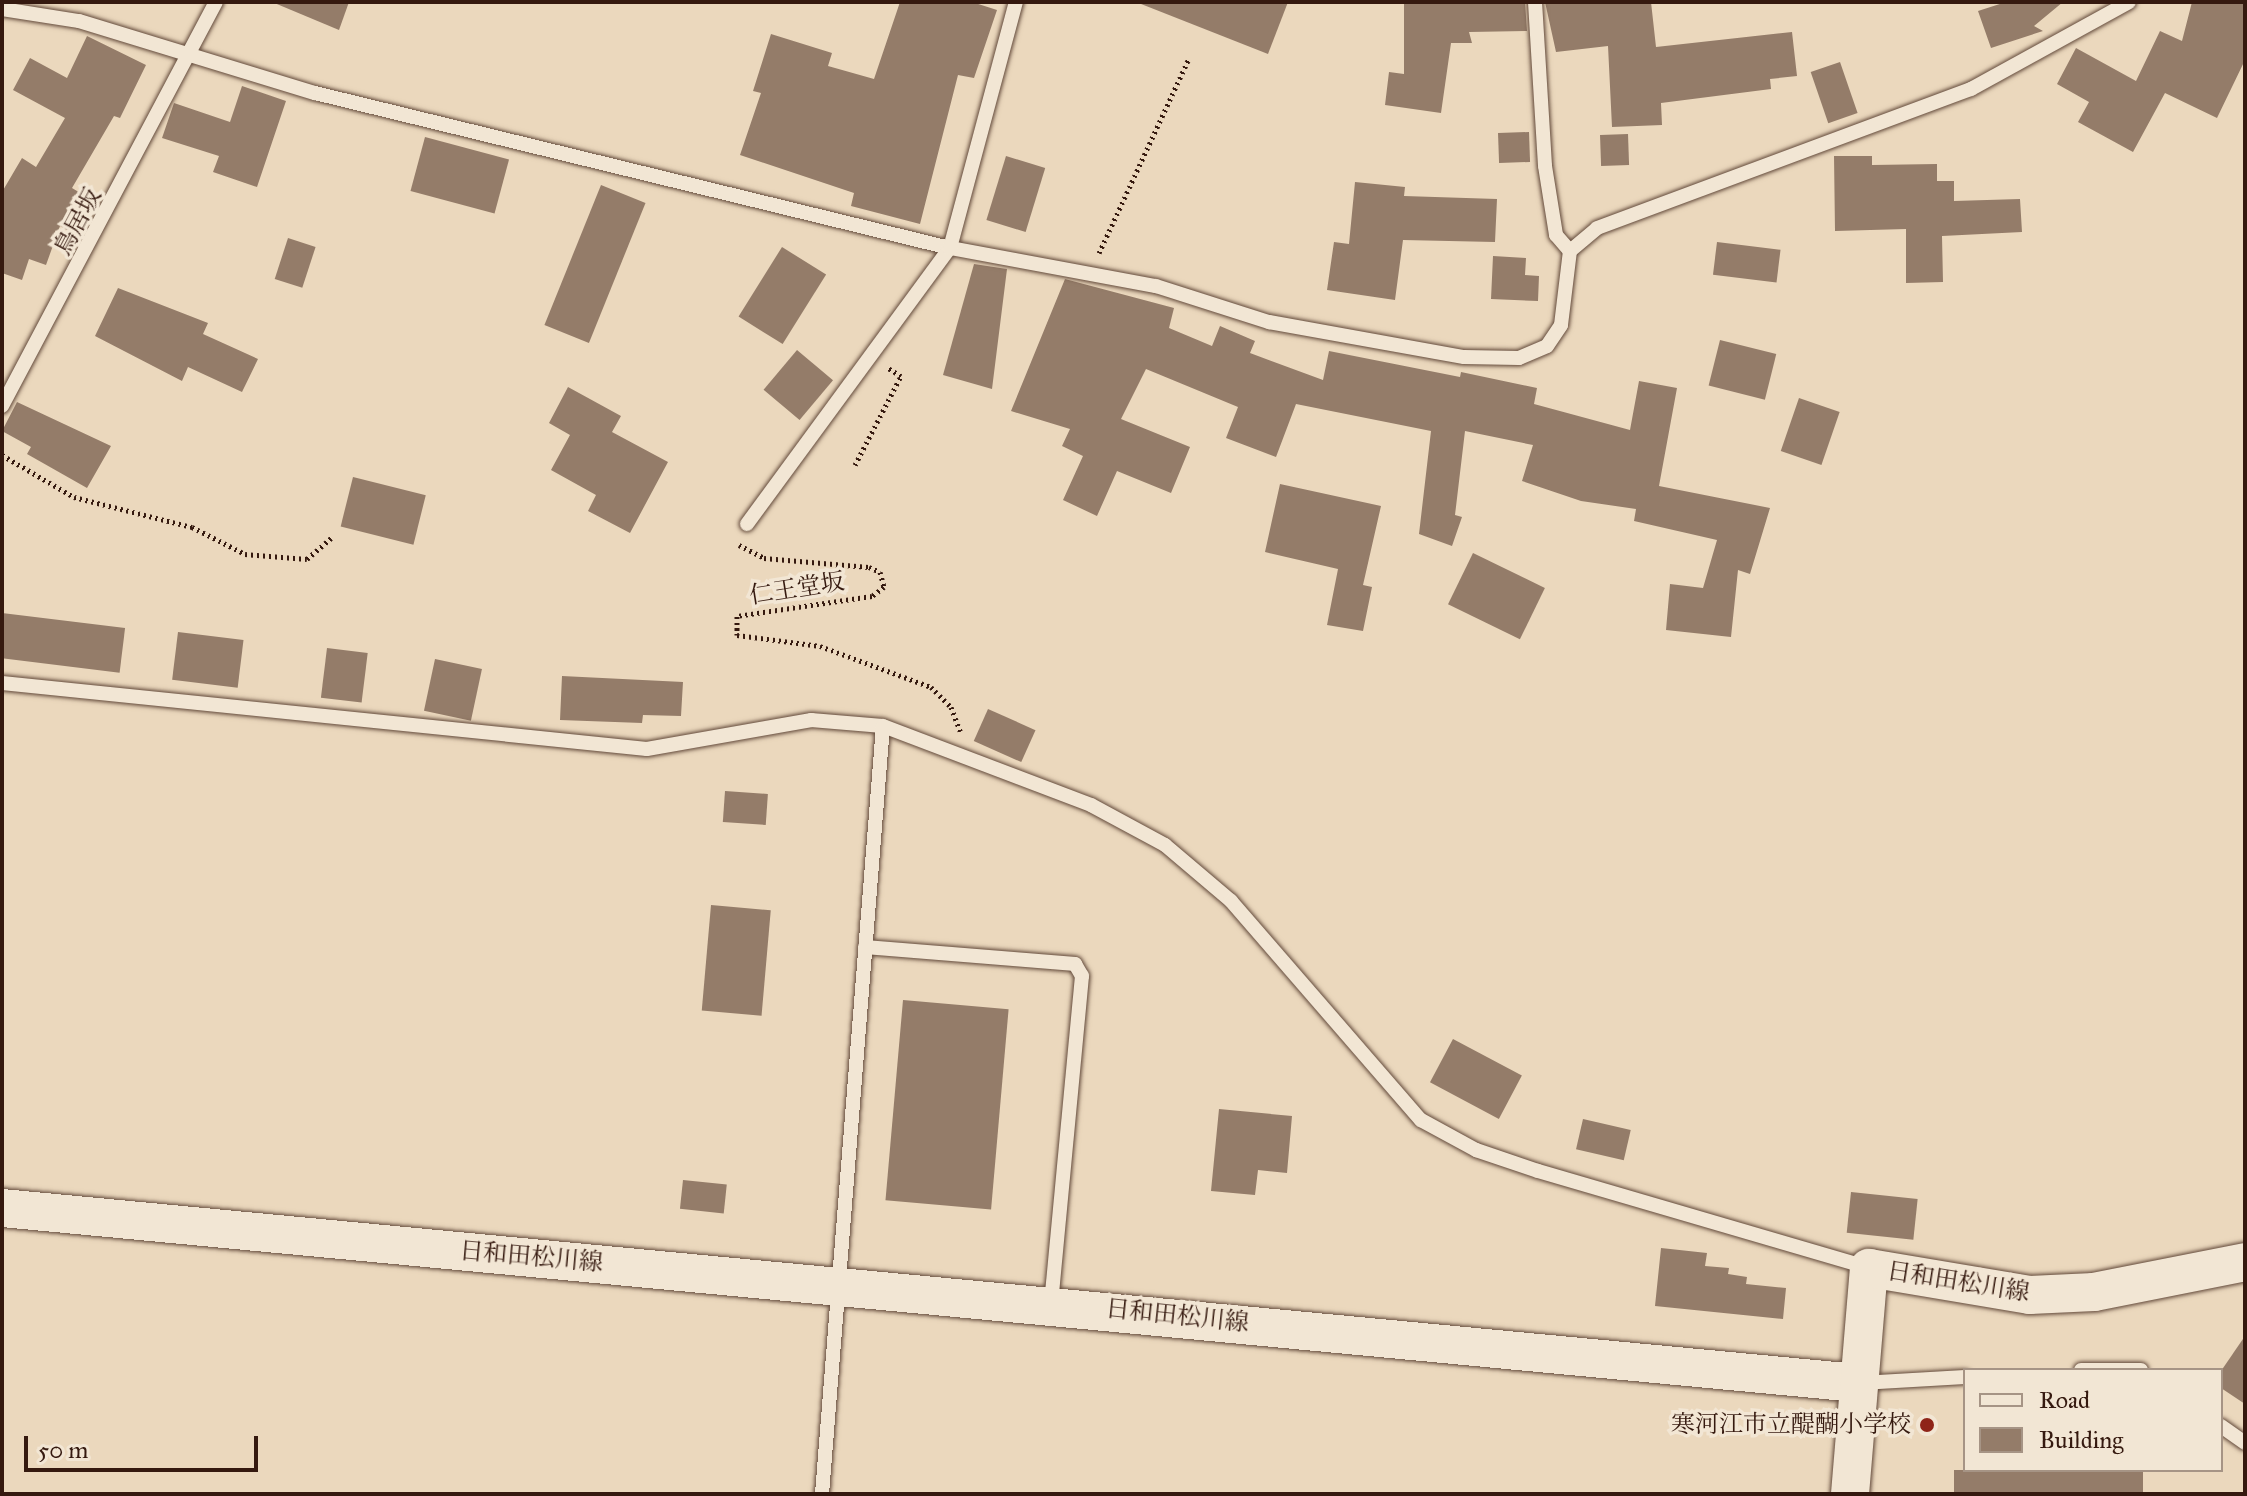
<!DOCTYPE html>
<html>
<head>
<meta charset="utf-8">
<style>
  body { margin:0 }
  #map { position:relative; width:2247px; height:1496px; overflow:hidden; background:#ebd8bd; font-family:"IM FELL Great Primer","Noto Serif JP",serif }
  div>[style] { position:absolute }
  [style*='--x'] { left:calc(var(--x)*1px); top:calc(var(--y)*1px); width:calc(var(--w)*1px); rotate:calc(var(--a)*1deg) }
  .building>* { inset:0; background:#947c69; transform-origin:0 0 }
  .path>* { height:5px; margin-top:-2.5px; transform-origin:0; background:repeating-linear-gradient(90deg,#35190f 0 2px,transparent 0 6px) }
  .roads { filter:drop-shadow(0 0 2px #62493a) drop-shadow(0 0 2px #62493a) }
  .lane>* { height:14px; margin:-7px; padding:0 7px; transform-origin:7px; border-radius:7px; background:#f2e6d4 }
  .secondary>* { height:38px; margin:-19px; padding:0 19px; transform-origin:19px; border-radius:19px; background:#f2e6d4 }
  .dots>* { width:22px; height:22px; translate:-50% -50%; box-sizing:border-box; border:4px solid #f2e6d4; border-radius:50% }
  span { translate:-50% -50%; white-space:nowrap; text-align:center; line-height:1.15; -webkit-text-stroke:7px #f2e6d4; paint-order:stroke }
  .street-label { font-size:24px; color:#35190f }
  .poi-label { font-size:24px; color:#35190f }
  .right { translate:-100% -50%; text-align:right }
  .frame { position:absolute; inset:0; border:4px solid #35190f; pointer-events:none }
  .legend { position:absolute; left:1963px; top:1368px; width:260px; height:104px; box-sizing:border-box; background:#f2e6d4; border:2px solid #a69485; margin:0; padding:10px 14px; list-style:none; font-size:24px; color:#35190f }
  .legend li { display:flex; align-items:center; gap:16px; height:40px }
  .legend b { width:40px; border:2px solid #a69485 }
  .scale { position:absolute; left:24px; top:1436px; width:234px; height:36px; box-sizing:border-box; border:4px solid #35190f; border-top:0; padding-left:10px; font-size:24px; line-height:28px; white-space:nowrap; color:#35190f; -webkit-text-stroke:6px #f2e6d4; paint-order:stroke }
</style>
</head>
<body>
<div id="map">
  <div class="building">
    <i style="clip-path:polygon(272px 2px,349px 2px,339px 30px)"></i>
    <i style="clip-path:polygon(900px 2px,972px 2px,997px 10px,974px 78px,958px 75px,920px 224px,851px 206px,854px 193px,740px 155px,761px 93px,753px 91px,771px 34px,832px 53px,828px 66px,874px 79px)"></i>
    <i style="clip-path:polygon(1136px 2px,1288px 2px,1268px 54px)"></i>
    <i style="clip-path:polygon(1404px 2px,1525px 2px,1527px 31px,1469px 32px,1472px 43px,1451px 43px,1441px 113px,1385px 105px,1389px 72px,1404px 74px)"></i>
    <i style="clip-path:polygon(1545px 2px,1651px 2px,1656px 47px,1792px 32px,1797px 76px,1770px 79px,1771px 89px,1661px 103px,1662px 125px,1612px 127px,1608px 46px,1556px 52px)"></i>
    <i style="clip-path:polygon(2006px 2px,2063px 2px,2034px 26px,2043px 31px,1991px 48px,1978px 11px)"></i>
    <i style="clip-path:polygon(2192px 2px,2245px 2px,2245px 60px,2217px 118px,2165px 93px,2133px 152px,2078px 122px,2089px 102px,2057px 84px,2076px 48px,2136px 81px,2160px 31px,2182px 41px)"></i>
    <i style="clip-path:polygon(87px 36px,146px 65px,120px 118px,114px 116px,72px 188px,92px 200px,72px 233px,60px 226px,46px 265px,29px 259px,22px 280px,2px 273px,2px 192px,22px 158px,36px 167px,65px 118px,13px 90px,30px 58px,67px 78px)"></i>
    <i style="left:1840px;top:62px;width:54px;height:31px;rotate:71deg"></i>
    <i style="clip-path:polygon(242px 86px,286px 101px,257px 187px,213px 172px,219px 156px,162px 138px,174px 103px,230px 122px)"></i>
    <i style="left:1529px;top:132px;width:30px;height:31px;rotate:88deg"></i>
    <i style="left:1628px;top:134px;width:31px;height:28px;rotate:88deg"></i>
    <i style="left:425px;top:137px;width:87px;height:56px;rotate:15deg"></i>
    <i style="left:1006px;top:156px;width:41px;height:67px;rotate:17deg"></i>
    <i style="clip-path:polygon(1834px 156px,1872px 156px,1872px 165px,1937px 164px,1937px 181px,1954px 181px,1954px 201px,2020px 199px,2022px 232px,1942px 236px,1943px 282px,1906px 283px,1906px 229px,1835px 231px)"></i>
    <i style="clip-path:polygon(1355px 182px,1405px 187px,1404px 196px,1497px 199px,1495px 242px,1403px 240px,1395px 300px,1327px 290px,1334px 242px,1349px 244px)"></i>
    <i style="left:601px;top:185px;width:48px;height:151px;rotate:22deg"></i>
    <i style="left:288px;top:238px;width:29px;height:43px;rotate:18deg"></i>
    <i style="left:1717px;top:242px;width:64px;height:33px;rotate:7deg"></i>
    <i style="left:782px;top:247px;width:52px;height:82px;rotate:32deg"></i>
    <i style="clip-path:polygon(1493px 256px,1526px 258px,1525px 275px,1539px 276px,1538px 301px,1491px 299px)"></i>
    <i style="clip-path:polygon(974px 264px,1007px 269px,992px 389px,943px 375px)"></i>
    <i style="clip-path:polygon(1065px 279px,1174px 308px,1169px 328px,1212px 346px,1220px 326px,1255px 341px,1250px 353px,1323px 380px,1329px 351px,1460px 377px,1461px 372px,1537px 388px,1534px 404px,1630px 430px,1639px 381px,1677px 388px,1659px 486px,1770px 508px,1750px 574px,1738px 570px,1731px 637px,1666px 630px,1670px 584px,1703px 588px,1717px 540px,1634px 521px,1636px 509px,1581px 501px,1522px 481px,1533px 445px,1465px 431px,1455px 515px,1462px 517px,1452px 546px,1419px 534px,1431px 431px,1296px 404px,1276px 457px,1226px 438px,1238px 407px,1146px 369px,1121px 419px,1190px 447px,1171px 493px,1117px 471px,1097px 516px,1063px 500px,1083px 456px,1062px 446px,1070px 429px,1011px 411px)"></i>
    <i style="clip-path:polygon(118px 288px,208px 323px,203px 334px,258px 359px,242px 392px,188px 367px,182px 381px,95px 336px)"></i>
    <i style="left:1720px;top:340px;width:58px;height:47px;rotate:14deg"></i>
    <i style="left:797px;top:350px;width:47px;height:52px;rotate:40deg"></i>
    <i style="clip-path:polygon(568px 387px,621px 416px,612px 432px,668px 462px,630px 533px,588px 511px,596px 495px,551px 470px,570px 435px,549px 423px)"></i>
    <i style="left:1799px;top:398px;width:43px;height:56px;rotate:19deg"></i>
    <i style="clip-path:polygon(17px 402px,111px 446px,87px 488px,27px 454px,31px 447px,2px 431px)"></i>
    <i style="left:353px;top:477px;width:75px;height:51px;rotate:14deg"></i>
    <i style="clip-path:polygon(1280px 484px,1381px 506px,1363px 585px,1372px 587px,1363px 631px,1327px 625px,1338px 569px,1265px 552px)"></i>
    <i style="left:1473px;top:553px;width:80px;height:57px;rotate:26deg"></i>
    <i style="left:2px;top:613px;width:124px;height:45px;rotate:7deg"></i>
    <i style="left:178px;top:632px;width:66px;height:48px;rotate:7deg"></i>
    <i style="left:327px;top:648px;width:41px;height:50px;rotate:7deg"></i>
    <i style="left:435px;top:659px;width:48px;height:53px;rotate:12deg"></i>
    <i style="clip-path:polygon(562px 676px,683px 682px,681px 716px,643px 715px,642px 723px,560px 720px)"></i>
    <i style="left:988px;top:709px;width:52px;height:35px;rotate:24deg"></i>
    <i style="left:725px;top:791px;width:43px;height:31px;rotate:4deg"></i>
    <i style="left:711px;top:905px;width:60px;height:106px;rotate:5deg"></i>
    <i style="left:903px;top:1000px;width:106px;height:201px;rotate:5deg"></i>
    <i style="left:1453px;top:1039px;width:78px;height:49px;rotate:28deg"></i>
    <i style="clip-path:polygon(1219px 1109px,1292px 1116px,1287px 1173px,1258px 1170px,1255px 1195px,1211px 1191px)"></i>
    <i style="left:1583px;top:1119px;width:49px;height:31px;rotate:13deg"></i>
    <i style="left:683px;top:1180px;width:44px;height:29px;rotate:6deg"></i>
    <i style="left:1851px;top:1192px;width:67px;height:41px;rotate:6deg"></i>
    <i style="clip-path:polygon(1661px 1248px,1707px 1253px,1705px 1266px,1729px 1268px,1728px 1274px,1747px 1277px,1746px 1284px,1786px 1288px,1783px 1319px,1655px 1306px)"></i>
    <i style="clip-path:polygon(2245px 1336px,2245px 1404px,2221px 1388px,2221px 1371px)"></i>
    <i style="left:1954px;top:1470px;width:189px;height:24px"></i>
  </div>
  <div class="path">
    <i style="--x:1099;--y:253;--w:215;--a:-65.2"></i>
    <i style="--x:2;--y:455;--w:83;--a:30.3"></i>
    <i style="--x:74;--y:497;--w:122;--a:14.3"></i>
    <i style="--x:192;--y:527;--w:59;--a:27"></i>
    <i style="--x:245;--y:554;--w:62;--a:4.6"></i>
    <i style="--x:307;--y:559;--w:32;--a:-41"></i>
    <i style="--x:855;--y:465;--w:100;--a:-62.7"></i>
    <i style="--x:901;--y:376;--w:15;--a:-148"></i>
    <i style="--x:739;--y:545;--w:28;--a:27"></i>
    <i style="--x:764;--y:558;--w:105;--a:4.9"></i>
    <i style="--x:869;--y:567;--w:12;--a:24"></i>
    <i style="--x:880;--y:572;--w:16;--a:75"></i>
    <i style="--x:884;--y:587;--w:15;--a:143"></i>
    <i style="--x:872;--y:596;--w:136;--a:171.6"></i>
    <i style="--x:737;--y:616;--w:19;--a:90"></i>
    <i style="--x:737;--y:635;--w:84;--a:7.5"></i>
    <i style="--x:820;--y:646;--w:118;--a:20.3"></i>
    <i style="--x:931;--y:687;--w:28;--a:45"></i>
    <i style="--x:951;--y:707;--w:26;--a:69"></i>
  </div>
  <div class="roads">
    <div class="lane">
      <i style="--x:1535;--y:2;--w:164;--a:86.5"></i>
      <i style="--x:1545;--y:166;--w:70;--a:80.9"></i>
      <i style="--x:1556;--y:235;--w:21;--a:49"></i>
      <i style="--x:2;--y:9;--w:78;--a:8.9"></i>
      <i style="--x:79;--y:21;--w:247;--a:17"></i>
      <i style="--x:315;--y:93;--w:654;--a:13.72"></i>
      <i style="--x:950;--y:248;--w:209;--a:10.5"></i>
      <i style="--x:1156;--y:286;--w:119;--a:17.7"></i>
      <i style="--x:1269;--y:322;--w:198;--a:10.2"></i>
      <i style="--x:1464;--y:357;--w:55;--a:1"></i>
      <i style="--x:1519;--y:358;--w:30;--a:-23"></i>
      <i style="--x:1547;--y:346;--w:25;--a:-56"></i>
      <i style="--x:1561;--y:325;--w:75;--a:-83.1"></i>
      <i style="--x:1570;--y:251;--w:35;--a:-40"></i>
      <i style="--x:1597;--y:228;--w:399;--a:-20.4"></i>
      <i style="--x:1971;--y:89;--w:180;--a:-28.8"></i>
      <i style="--x:2;--y:406;--w:457;--a:-62.1"></i>
      <i style="--x:747;--y:524;--w:343;--a:-53.7"></i>
      <i style="--x:950;--y:248;--w:255;--a:-75"></i>
      <i style="--x:2;--y:683;--w:648;--a:5.84"></i>
      <i style="--x:647;--y:749;--w:167;--a:-10"></i>
      <i style="--x:811;--y:720;--w:72;--a:4.8"></i>
      <i style="--x:883;--y:726;--w:222;--a:20.8"></i>
      <i style="--x:1091;--y:805;--w:84;--a:28.4"></i>
      <i style="--x:1165;--y:845;--w:87;--a:40.3"></i>
      <i style="--x:1231;--y:901;--w:290;--a:49.1"></i>
      <i style="--x:1421;--y:1120;--w:63;--a:28.6"></i>
      <i style="--x:1476;--y:1150;--w:65;--a:18.7"></i>
      <i style="--x:1538;--y:1171;--w:345;--a:16.3"></i>
      <i style="--x:865;--y:947;--w:211;--a:4.6"></i>
      <i style="--x:1075;--y:964;--w:14;--a:60"></i>
      <i style="--x:1082;--y:976;--w:328;--a:95.4"></i>
      <i style="--x:2081;--y:1370;--w:60;--a:0"></i>
      <i style="--x:1861;--y:1383;--w:104;--a:-3.3"></i>
      <i style="--x:2221;--y:1426;--w:29;--a:35"></i>
      <i style="--x:822;--y:1494;--w:770;--a:-85.46"></i>
    </div>
    <div class="secondary">
      <i style="--x:2;--y:1208;--w:1862;--a:5.39"></i>
      <i style="--x:1850;--y:1494;--w:227;--a:-85.2"></i>
      <i style="--x:1869;--y:1268;--w:163;--a:9.5"></i>
      <i style="--x:2030;--y:1295;--w:64;--a:-2.7"></i>
      <i style="--x:2094;--y:1292;--w:154;--a:-11.2"></i>
    </div>
  </div>
  <div class="dots">
    <i style="left:1927px;top:1425px;background:#8f2418"></i>
  </div>
  <div class="street-label">
    <span style="left:78px;top:222px;rotate:-62deg">鳥居坂</span>
    <span style="left:797px;top:589px;rotate:-9deg">仁王堂坂</span>
    <span style="left:531px;top:1257px;rotate:5deg">日和田松川線</span>
    <span style="left:1958px;top:1282px;rotate:9deg">日和田松川線</span>
    <span style="left:1177px;top:1316px;rotate:6deg">日和田松川線</span>
  </div>
  <div class="poi-label">
    <span class="right" style="left:1911px;top:1425px">寒河江市立醍醐小学校</span>
  </div>
  <div class="frame"></div>
  <ul class="legend">
  <li><b style="height:10px;background:#f2e6d4"></b>Road</li>
  <li><b style="height:22px;background:#947c69"></b>Building</li>
  </ul>
  <div class="scale">50 m</div>
</div>
</body>
</html>
